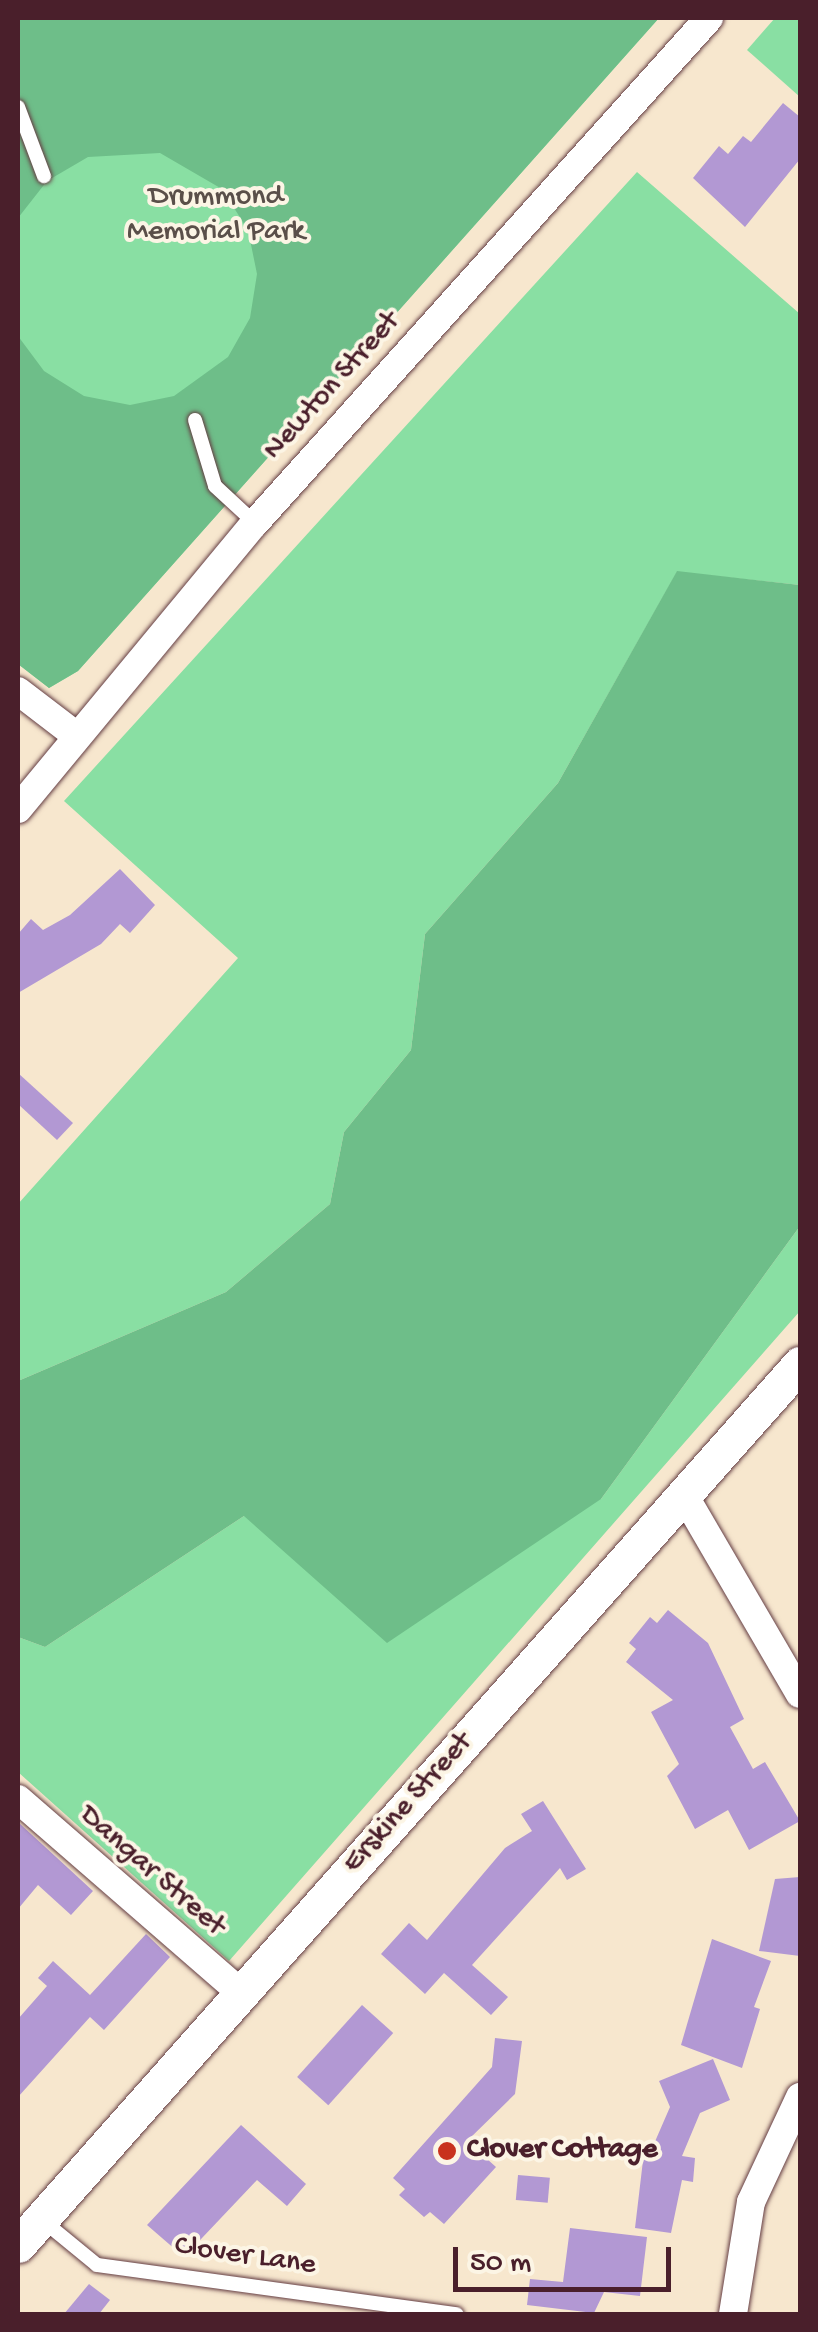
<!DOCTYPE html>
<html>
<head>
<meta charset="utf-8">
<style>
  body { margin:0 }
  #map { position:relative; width:818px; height:2332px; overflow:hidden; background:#f7e7ce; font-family:"Gochi Hand",sans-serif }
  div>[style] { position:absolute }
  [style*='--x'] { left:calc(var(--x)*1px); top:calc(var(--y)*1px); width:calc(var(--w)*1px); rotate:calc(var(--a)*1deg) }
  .green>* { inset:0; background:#89dfa3 }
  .forest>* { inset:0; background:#6ebe89 }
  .building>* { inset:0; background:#b298d3; transform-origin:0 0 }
  .roads { filter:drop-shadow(0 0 2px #643d43) drop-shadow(0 0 2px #643d43) }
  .service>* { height:14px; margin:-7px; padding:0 7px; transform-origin:7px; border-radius:7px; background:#fff }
  .minor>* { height:28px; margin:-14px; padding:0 14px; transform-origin:14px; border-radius:14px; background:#fff }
  .tertiary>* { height:35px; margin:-17.5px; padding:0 17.5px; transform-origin:17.5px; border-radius:17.5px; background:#fff }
  .dots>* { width:28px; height:28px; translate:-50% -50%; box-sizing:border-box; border:5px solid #fcf5e5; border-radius:50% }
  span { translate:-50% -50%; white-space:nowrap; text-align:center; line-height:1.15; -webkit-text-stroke:8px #fcf5e5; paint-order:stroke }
  .park-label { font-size:30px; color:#5a4f49 }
  .street-label { font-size:30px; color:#4a1f2b }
  .poi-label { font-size:30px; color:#4a1f2b; font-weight:700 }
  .left { translate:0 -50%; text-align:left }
  .frame { position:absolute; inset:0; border:20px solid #4a1f2b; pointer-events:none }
  .scale { position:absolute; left:453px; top:2247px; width:218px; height:45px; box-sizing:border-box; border:5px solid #4a1f2b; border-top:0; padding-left:12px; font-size:30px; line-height:35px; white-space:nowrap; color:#4a1f2b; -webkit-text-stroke:8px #fcf5e5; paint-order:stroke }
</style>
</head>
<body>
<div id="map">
  <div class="green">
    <i style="clip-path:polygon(18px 18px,659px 18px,78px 671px,49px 688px,18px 664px)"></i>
    <i style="clip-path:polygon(775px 18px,800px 18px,800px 97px,747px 50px)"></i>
    <i style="clip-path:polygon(637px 172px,800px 314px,800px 585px,677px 572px,558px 783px,425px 934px,411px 1050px,344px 1132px,330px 1204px,226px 1292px,18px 1381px,18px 1204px,238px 958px,64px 801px)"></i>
    <i style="clip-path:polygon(800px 1226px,800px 1311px,229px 1961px,18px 1772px,18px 1637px,45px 1647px,244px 1516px,601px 1499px)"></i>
  </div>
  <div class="forest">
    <i style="clip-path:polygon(18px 18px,659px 18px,78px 671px,49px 688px,18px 664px,18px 336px,44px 371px,84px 396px,130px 405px,174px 396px,228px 357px,250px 318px,257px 274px,248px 230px,222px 189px,160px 153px,88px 157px,47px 181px,18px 218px)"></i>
    <i style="clip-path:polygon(677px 571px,800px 585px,800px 1226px,601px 1499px,387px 1643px,244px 1516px,45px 1647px,18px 1637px,18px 1381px,226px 1292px,330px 1204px,344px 1132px,411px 1050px,425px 934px,558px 783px)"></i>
  </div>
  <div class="building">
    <i style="clip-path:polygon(783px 103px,800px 117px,800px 159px,745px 227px,693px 178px,719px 146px,728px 154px,743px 136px,751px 142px)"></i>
    <i style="clip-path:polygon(120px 869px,155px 905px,130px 933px,120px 924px,101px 944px,18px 993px,18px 934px,31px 919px,43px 930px,70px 915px)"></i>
    <i style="clip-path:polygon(18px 1073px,73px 1123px,57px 1140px,18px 1104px)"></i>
    <i style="clip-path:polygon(668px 1610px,708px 1643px,744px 1719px,730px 1727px,753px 1769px,765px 1762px,800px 1821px,749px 1850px,728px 1810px,695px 1829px,667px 1776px,679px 1764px,651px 1712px,673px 1700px,626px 1662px,636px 1649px,629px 1643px,650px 1617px,657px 1623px)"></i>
    <i style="clip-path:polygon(543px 1801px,586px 1869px,567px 1880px,560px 1868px,472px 1965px,508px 1997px,491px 2015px,444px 1973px,425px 1994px,381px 1954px,409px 1923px,427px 1940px,505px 1848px,532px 1831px,521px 1814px)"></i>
    <i style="clip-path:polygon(18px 1822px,93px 1891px,71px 1915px,38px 1885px,18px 1909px)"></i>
    <i style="clip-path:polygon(800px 1877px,800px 1956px,759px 1951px,775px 1879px)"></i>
    <i style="clip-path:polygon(146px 1934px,170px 1957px,104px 2030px,90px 2017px,18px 2097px,18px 2019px,47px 1986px,38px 1978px,53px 1961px,90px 1995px)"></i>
    <i style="clip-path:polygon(712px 1939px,771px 1961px,754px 2007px,760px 2009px,742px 2068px,681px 2045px)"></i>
    <i style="left:362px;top:2005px;width:42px;height:97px;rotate:42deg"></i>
    <i style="clip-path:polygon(495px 2038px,522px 2041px,515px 2094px,467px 2141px,496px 2167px,444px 2224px,430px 2212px,424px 2217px,399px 2195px,405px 2189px,393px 2178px,492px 2067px)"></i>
    <i style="clip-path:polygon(713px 2059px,730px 2100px,700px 2113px,682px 2156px,695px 2158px,693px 2182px,682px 2180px,671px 2233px,635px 2228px,644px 2152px,650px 2153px,670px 2107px,659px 2081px)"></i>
    <i style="clip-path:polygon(241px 2125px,306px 2184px,287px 2206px,257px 2180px,184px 2257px,147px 2225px)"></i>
    <i style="left:518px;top:2175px;width:32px;height:25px;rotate:5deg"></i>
    <i style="clip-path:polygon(570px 2228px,647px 2237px,640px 2296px,604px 2292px,594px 2313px,527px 2305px,530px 2279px,563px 2282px)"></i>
    <i style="clip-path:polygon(89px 2284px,110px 2300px,99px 2314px,64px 2314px)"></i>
  </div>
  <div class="roads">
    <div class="service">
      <i style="--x:18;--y:107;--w:74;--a:69.4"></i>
      <i style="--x:195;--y:420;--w:69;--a:73.1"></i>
      <i style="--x:215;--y:486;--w:54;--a:42.8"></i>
      <i style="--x:41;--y:2219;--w:72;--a:39.4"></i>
      <i style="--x:97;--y:2265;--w:363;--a:7.8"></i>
    </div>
    <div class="minor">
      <i style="--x:18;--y:691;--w:71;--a:37.5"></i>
      <i style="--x:18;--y:809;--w:371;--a:-50.4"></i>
      <i style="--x:255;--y:523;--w:679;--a:-48.04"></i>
      <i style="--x:684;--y:1495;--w:230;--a:59.8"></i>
      <i style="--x:18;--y:1799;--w:296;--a:41"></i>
      <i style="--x:733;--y:2314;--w:113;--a:-80.9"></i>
      <i style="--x:751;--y:2202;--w:116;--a:-65"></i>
    </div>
    <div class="tertiary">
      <i style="--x:18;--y:2245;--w:1178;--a:-48.41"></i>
    </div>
  </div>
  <div class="dots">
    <i style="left:447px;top:2151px;background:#c8321e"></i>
  </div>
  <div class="park-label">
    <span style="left:216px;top:215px">Drummond<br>Memorial Park</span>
  </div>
  <div class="street-label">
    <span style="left:333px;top:387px;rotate:-48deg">Newton Street</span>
    <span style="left:409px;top:1804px;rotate:-48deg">Erskine Street</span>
    <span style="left:151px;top:1872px;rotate:41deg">Dangar Street</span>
    <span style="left:245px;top:2257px;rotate:8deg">Clover Lane</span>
  </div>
  <div class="poi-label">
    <span class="left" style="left:467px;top:2151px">Clover Cottage</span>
  </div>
  <div class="frame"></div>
  <div class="scale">50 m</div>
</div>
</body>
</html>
